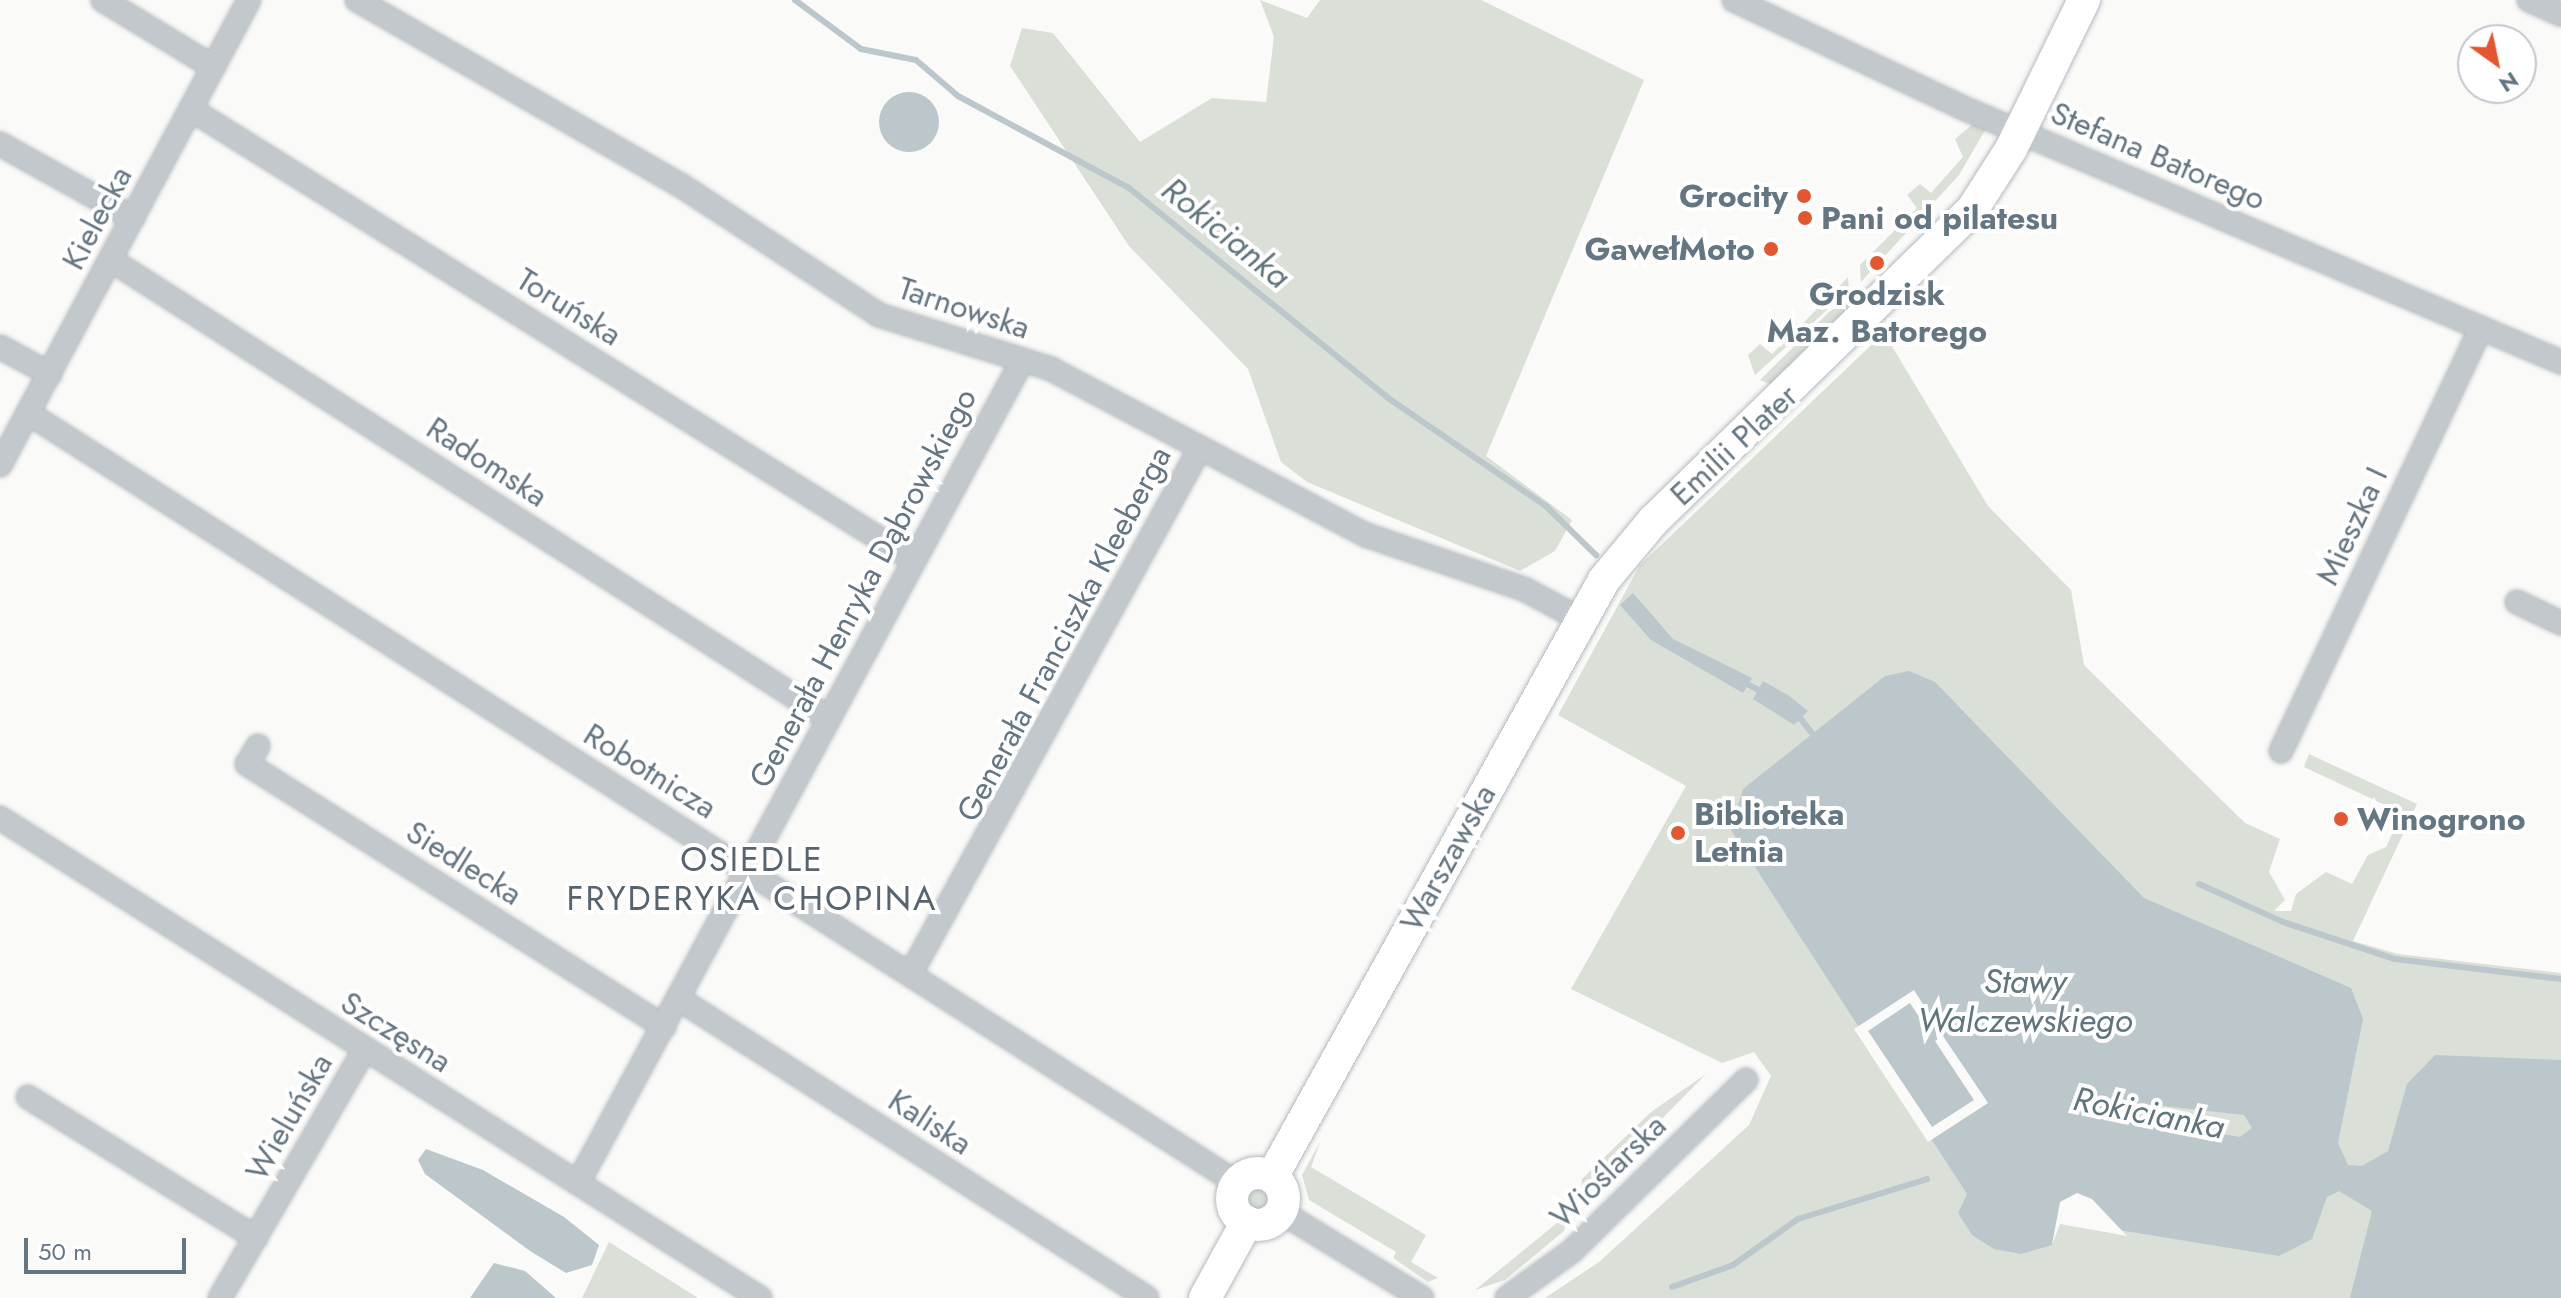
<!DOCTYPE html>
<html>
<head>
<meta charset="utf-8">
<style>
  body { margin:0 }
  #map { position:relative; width:2561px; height:1298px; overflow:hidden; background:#fafaf8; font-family:Jost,sans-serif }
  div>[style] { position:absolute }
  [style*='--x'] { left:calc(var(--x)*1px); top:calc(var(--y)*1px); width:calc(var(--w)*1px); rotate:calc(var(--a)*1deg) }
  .green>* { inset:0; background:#dadfd7 }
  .round { border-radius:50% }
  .water>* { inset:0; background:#bbc7cb }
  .pier>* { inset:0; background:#fafaf8 }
  .stream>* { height:6px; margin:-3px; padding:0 3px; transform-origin:3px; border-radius:3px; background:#bbc7cb }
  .roads { filter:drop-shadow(0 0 2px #b3babf) drop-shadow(0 0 2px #b3babf) }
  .street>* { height:22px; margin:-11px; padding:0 11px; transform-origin:11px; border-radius:11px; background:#c3c8cc }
  .secondary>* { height:32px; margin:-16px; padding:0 16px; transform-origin:16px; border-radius:16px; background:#fff }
  .secondary>.ring { margin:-16px; padding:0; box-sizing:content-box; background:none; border:32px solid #fff; border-radius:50% }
  .dots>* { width:22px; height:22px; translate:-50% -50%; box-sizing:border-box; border:4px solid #fff; border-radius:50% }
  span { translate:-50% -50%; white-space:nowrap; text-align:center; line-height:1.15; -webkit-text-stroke:8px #fff; paint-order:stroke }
  .street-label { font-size:32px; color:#657683 }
  .poi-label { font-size:32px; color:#657683; font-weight:700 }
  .right { translate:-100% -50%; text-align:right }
  .left { translate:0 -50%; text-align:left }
  .water-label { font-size:34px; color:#60757c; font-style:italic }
  .neighbourhood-label { font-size:34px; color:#57646e; letter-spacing:2px }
  .north { position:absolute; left:2457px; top:24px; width:80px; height:80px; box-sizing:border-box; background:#fff; border:2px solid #c1c8cd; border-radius:50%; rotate:147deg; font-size:22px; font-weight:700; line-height:32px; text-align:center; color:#657683 }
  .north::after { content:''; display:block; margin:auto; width:28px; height:36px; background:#e4572e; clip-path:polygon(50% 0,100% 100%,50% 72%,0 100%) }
  .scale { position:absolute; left:24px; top:1238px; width:162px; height:36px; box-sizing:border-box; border:4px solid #657683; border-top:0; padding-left:10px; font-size:24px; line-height:28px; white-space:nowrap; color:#657683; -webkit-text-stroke:6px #fff; paint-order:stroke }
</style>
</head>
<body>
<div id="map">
  <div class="green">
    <i style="clip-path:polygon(1260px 0,1307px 18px,1320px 0,1481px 0,1644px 80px,1486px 456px,1572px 520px,1555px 551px,1520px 571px,1307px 482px,1281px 462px,1248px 369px,1129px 246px,1010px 66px,1022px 28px,1053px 33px,1140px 142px,1212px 98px,1266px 102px,1274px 37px)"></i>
    <i style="clip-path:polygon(1974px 123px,1987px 127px,1959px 175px,1861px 282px,1860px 265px,1917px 208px,1907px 195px,1920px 184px,1931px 193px,1963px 157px,1955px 139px)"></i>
    <i style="clip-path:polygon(1848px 277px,1849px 290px,1755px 375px,1748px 355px,1760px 344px,1772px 354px,1794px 332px,1786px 317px,1800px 326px,1817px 309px,1807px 298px,1811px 291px,1828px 298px)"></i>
    <i style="clip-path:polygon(1861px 291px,1819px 348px,1775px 386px,1760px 380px,1829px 312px)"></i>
    <i style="clip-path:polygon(1884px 333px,1988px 506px,2071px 590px,2084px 665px,2245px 823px,2280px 839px,2269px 872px,2285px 900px,2274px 911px,2291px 911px,2296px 894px,2326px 872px,2352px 884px,2368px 855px,2386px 847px,2402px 813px,2304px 767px,2309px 754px,2417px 804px,2353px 941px,2398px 954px,2561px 973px,2561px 1298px,1545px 1298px,1599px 1262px,1749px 1125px,1771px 1076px,1754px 1052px,1722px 1063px,1571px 989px,1686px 786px,1558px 715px,1640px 565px)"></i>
    <i style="clip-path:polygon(1706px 1074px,1586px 1196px,1581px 1192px,1582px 1179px,1651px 1112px)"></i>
    <i style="clip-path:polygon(1320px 1142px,1311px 1167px,1426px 1235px,1411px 1262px,1438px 1278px,1428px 1282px,1393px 1258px,1396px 1252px,1309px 1200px,1302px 1175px)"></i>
    <i class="round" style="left:1242px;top:1182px;width:32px;height:32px"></i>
    <i style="clip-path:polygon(1568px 1214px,1564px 1231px,1505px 1280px,1475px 1290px)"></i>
    <i style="clip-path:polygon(609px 1242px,698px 1298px,582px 1298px)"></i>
  </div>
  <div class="water">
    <i class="round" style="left:879px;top:92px;width:60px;height:60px"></i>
    <i style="clip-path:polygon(1633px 593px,1673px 639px,1752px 678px,1743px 693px,1651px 640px,1620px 605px)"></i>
    <i style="clip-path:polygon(evenodd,1909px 671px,1935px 682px,2144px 898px,2351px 988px,2363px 1019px,2338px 1143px,2348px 1165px,2362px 1166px,2388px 1151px,2407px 1084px,2435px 1055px,2561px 1060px,2561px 1298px,2350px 1298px,2372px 1211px,2339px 1191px,2327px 1197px,2312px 1239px,2279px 1256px,2057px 1220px,2052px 1245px,2021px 1254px,1994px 1249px,1972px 1235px,1958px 1213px,1967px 1194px,1731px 830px,1743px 789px,1885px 676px,1909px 671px,2145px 1104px,2244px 1115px,2252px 1128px,2240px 1137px,2147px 1122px,2137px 1113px,2145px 1104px)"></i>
    <i style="clip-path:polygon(1763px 681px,1788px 695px,1808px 711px,1794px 725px,1753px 699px)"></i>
    <i style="clip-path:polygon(426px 1149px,483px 1170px,564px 1217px,599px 1245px,592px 1265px,566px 1273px,530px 1251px,425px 1174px,418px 1160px)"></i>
    <i style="clip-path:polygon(494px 1263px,525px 1271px,556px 1298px,470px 1298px)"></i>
  </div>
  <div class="pier">
    <i style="clip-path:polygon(1914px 990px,1931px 1017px,1923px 1023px,1910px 1003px,1868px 1031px,1932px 1127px,1974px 1100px,1935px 1041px,1943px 1036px,1988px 1103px,1928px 1142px,1854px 1029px)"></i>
    <i style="clip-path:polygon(2077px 1193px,2092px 1199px,2127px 1236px,2060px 1224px,2052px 1245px,2060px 1202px)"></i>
  </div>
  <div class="stream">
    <i style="--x:795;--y:0;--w:82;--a:36.6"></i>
    <i style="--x:861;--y:49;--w:56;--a:11.3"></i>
    <i style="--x:916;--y:60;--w:55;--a:40.6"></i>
    <i style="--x:958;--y:96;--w:194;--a:28.3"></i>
    <i style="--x:1129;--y:188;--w:333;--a:39"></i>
    <i style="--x:1388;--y:398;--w:193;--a:34.4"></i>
    <i style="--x:1547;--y:507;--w:69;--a:44.4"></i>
    <i style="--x:1742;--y:681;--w:25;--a:29"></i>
    <i style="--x:1797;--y:714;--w:29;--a:52"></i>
    <i style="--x:2199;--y:884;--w:92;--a:24.3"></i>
    <i style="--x:2283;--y:922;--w:118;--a:18.3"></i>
    <i style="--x:2395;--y:959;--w:167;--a:6.9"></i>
    <i style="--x:1672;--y:1287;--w:65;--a:-19.8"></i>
    <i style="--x:1733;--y:1265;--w:80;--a:-35.3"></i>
    <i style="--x:1798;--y:1219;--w:135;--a:-17.2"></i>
  </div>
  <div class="roads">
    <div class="street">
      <i style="--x:103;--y:0;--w:129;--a:31.3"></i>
      <i style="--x:357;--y:0;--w:374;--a:29.8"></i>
      <i style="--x:682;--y:186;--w:235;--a:33.2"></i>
      <i style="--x:879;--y:315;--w:180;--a:17.4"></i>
      <i style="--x:1051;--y:369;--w:356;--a:27.8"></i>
      <i style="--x:1366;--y:535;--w:167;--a:18.9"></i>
      <i style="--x:1524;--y:589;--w:64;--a:28.2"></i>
      <i style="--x:1734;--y:0;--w:251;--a:25.2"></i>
      <i style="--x:1961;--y:107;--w:652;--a:23.03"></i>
      <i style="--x:2529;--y:0;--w:35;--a:24"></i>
      <i style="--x:192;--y:110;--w:849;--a:31.95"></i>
      <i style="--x:0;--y:144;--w:152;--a:29.1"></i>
      <i style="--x:111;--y:260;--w:851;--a:32.57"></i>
      <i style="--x:0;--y:347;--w:57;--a:28.4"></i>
      <i style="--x:28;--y:413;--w:1433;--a:32.49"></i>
      <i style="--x:0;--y:465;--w:527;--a:-61.83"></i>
      <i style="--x:2517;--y:602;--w:49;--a:25.5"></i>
      <i style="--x:258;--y:746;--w:21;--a:121"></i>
      <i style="--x:247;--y:764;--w:493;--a:32.2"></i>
      <i style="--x:2281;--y:751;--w:468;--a:-64.7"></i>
      <i style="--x:0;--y:818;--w:899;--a:32.28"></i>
      <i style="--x:911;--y:973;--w:597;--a:-61.16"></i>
      <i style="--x:679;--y:999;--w:555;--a:32.57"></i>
      <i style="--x:28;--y:1097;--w:268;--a:31.7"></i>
      <i style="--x:578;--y:1183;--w:934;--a:-61.62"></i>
      <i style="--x:1281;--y:1212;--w:165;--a:31.4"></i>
      <i style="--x:220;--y:1298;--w:286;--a:-59.8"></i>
      <i style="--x:1507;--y:1298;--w:80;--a:-35.9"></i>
      <i style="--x:1572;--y:1251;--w:244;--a:-44.5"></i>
    </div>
    <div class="secondary">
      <i class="ring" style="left:1232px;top:1173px;width:20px;height:20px"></i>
      <i style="--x:1272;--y:1177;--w:683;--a:-60.92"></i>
      <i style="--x:1604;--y:580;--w:77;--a:-50.3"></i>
      <i style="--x:1653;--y:521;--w:446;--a:-44.3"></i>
      <i style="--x:1972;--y:210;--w:72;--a:-57.4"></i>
      <i style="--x:2011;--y:149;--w:166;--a:-63.9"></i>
      <i style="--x:1205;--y:1298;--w:87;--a:-61.1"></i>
    </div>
  </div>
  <div class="dots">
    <i style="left:1804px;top:196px;background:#e4572e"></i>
    <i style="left:1805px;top:218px;background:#e4572e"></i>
    <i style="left:1771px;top:249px;background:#e4572e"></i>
    <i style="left:1877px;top:263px;background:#e4572e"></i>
    <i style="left:2341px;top:819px;background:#e4572e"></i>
    <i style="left:1678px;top:833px;background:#e4572e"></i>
  </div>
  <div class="street-label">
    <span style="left:2158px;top:156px;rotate:23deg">Stefana Batorego</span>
    <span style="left:97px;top:218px;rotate:-62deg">Kielecka</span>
    <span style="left:569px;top:307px;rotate:32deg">Toruńska</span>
    <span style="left:964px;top:308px;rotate:18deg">Tarnowska</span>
    <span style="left:1734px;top:445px;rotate:-43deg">Emilii Plater</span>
    <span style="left:487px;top:462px;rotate:33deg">Radomska</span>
    <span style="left:2352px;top:526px;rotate:-65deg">Mieszka I</span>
    <span style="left:863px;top:588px;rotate:-62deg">Generała Henryka Dąbrowskiego</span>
    <span style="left:1064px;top:634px;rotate:-62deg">Generała Franciszka Kleeberga</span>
    <span style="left:650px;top:771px;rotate:32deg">Robotnicza</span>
    <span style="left:1448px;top:858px;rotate:-61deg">Warszawska</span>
    <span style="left:464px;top:863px;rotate:32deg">Siedlecka</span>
    <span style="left:396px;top:1032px;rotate:32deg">Szczęsna</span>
    <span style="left:289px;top:1117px;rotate:-60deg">Wieluńska</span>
    <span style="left:930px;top:1122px;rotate:33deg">Kaliska</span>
    <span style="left:1608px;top:1171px;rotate:-44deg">Wioślarska</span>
  </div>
  <div class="poi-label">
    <span class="right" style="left:1788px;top:196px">Grocity</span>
    <span class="left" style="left:1821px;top:218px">Pani od pilatesu</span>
    <span class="right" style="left:1755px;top:249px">GawełMoto</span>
    <span style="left:1877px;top:313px">Grodzisk<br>Maz. Batorego</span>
    <span class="left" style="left:1694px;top:833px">Biblioteka<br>Letnia</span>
    <span class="left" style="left:2357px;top:819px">Winogrono</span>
  </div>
  <div class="water-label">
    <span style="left:1226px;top:233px;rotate:39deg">Rokicianka</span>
    <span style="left:2025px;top:1001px">Stawy<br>Walczewskiego</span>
    <span style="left:2149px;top:1113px;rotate:11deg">Rokicianka</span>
  </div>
  <div class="neighbourhood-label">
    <span style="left:752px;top:879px">OSIEDLE<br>FRYDERYKA CHOPINA</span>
  </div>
  <div class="north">N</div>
  <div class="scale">50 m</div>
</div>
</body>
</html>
